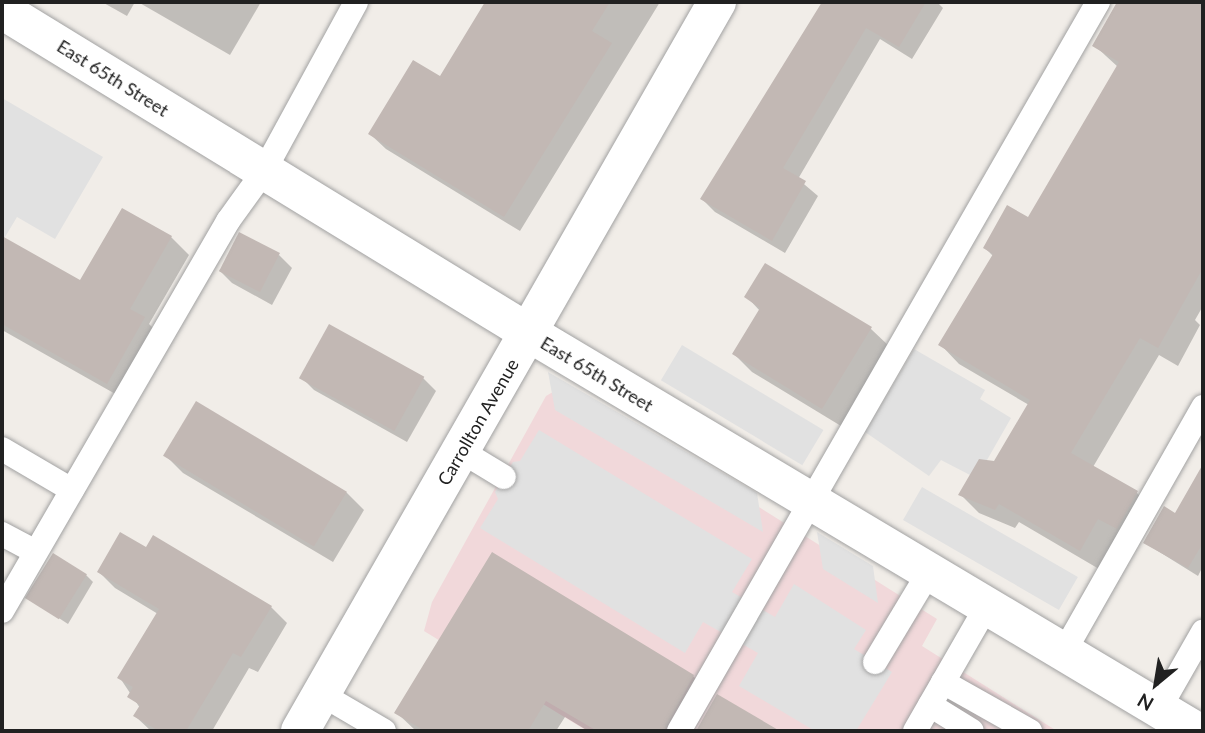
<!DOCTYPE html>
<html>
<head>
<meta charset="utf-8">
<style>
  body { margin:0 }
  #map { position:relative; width:1205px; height:733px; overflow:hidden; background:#f1ede8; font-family:Lato,sans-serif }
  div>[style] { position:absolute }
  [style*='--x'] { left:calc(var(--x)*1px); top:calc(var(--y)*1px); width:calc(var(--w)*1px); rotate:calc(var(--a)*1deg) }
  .commercial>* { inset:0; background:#f1d8da }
  .parking>* { inset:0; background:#e1e1e1; transform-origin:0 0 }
  .shadow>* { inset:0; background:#0003 }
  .building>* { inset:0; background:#c2b8b4; transform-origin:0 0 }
  .roads { filter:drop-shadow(0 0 2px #a2a2a2) drop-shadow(0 0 2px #a2a2a2) }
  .service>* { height:24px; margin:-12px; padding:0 12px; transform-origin:12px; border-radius:12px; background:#fff }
  .minor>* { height:38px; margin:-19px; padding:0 19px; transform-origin:19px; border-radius:19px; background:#fff }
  span { translate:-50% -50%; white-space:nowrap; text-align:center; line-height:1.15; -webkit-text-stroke:6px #fff; paint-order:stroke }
  .street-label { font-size:18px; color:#212121 }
  .frame { position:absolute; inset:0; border:4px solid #212121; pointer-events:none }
  .north { position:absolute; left:1121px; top:649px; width:70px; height:70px; -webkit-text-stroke:5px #fff; paint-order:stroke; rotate:210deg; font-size:19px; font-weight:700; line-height:28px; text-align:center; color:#212121 }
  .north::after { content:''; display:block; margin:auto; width:24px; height:32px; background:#212121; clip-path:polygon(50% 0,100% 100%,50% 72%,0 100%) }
</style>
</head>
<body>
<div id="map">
  <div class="commercial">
    <i style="clip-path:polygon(565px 385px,937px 619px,922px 646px,1057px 731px,587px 731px,424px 631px,432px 602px,546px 396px)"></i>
  </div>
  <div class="parking">
    <i style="clip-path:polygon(2px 98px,103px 157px,55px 239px,17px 217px,2px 242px)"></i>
    <i style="left:682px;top:345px;width:165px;height:41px;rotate:31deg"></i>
    <i style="clip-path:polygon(914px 349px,985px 390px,980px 399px,1011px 418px,987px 460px,979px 460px,970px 475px,941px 460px,929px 476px,865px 432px)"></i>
    <i style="clip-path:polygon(548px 372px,757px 493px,763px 532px,555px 410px)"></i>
    <i style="clip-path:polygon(539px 430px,752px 559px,732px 592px,775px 617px,794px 584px,866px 630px,854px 649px,892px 672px,856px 731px,815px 731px,739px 686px,758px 653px,703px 622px,685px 653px,480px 528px,498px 499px,495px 492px,513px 462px,520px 461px)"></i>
    <i style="left:922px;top:487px;width:180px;height:38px;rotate:30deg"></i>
    <i style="clip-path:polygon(817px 532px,873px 566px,878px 603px,823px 569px)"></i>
  </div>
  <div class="shadow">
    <i style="clip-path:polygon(102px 2px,135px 2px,127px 16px)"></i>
    <i style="clip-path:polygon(138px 2px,261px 2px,230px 55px)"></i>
    <i style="clip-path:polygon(487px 2px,660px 2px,520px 231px,386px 149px,370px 134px,441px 79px)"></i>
    <i style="clip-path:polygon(824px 2px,937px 2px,943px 8px,912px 59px,880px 39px,798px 179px,818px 196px,785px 253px,715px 212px,702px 199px)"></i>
    <i style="clip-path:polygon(1119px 2px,1203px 2px,1203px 306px,1195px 320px,1200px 325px,1178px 366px,1159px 355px,1093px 467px,1137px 493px,1156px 512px,1099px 569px,1019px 522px,1015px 528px,979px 513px,960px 494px,995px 463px,1029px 405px,959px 364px,940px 344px,993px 256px,985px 248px,1029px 220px,1118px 67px,1094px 45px)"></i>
    <i style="clip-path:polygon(171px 237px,189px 255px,149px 324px,162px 337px,126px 400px,2px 330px,2px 258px,10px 243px,81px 283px)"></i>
    <i style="clip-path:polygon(279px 255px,292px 268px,272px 305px,232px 283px,219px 270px)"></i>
    <i style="clip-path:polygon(747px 297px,871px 329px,889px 346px,841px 426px,752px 372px,734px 354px,760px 311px)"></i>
    <i style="clip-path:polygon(301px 377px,423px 378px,436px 391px,407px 442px,314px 390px)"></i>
    <i style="clip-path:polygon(166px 456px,346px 492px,364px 510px,333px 562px,183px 473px)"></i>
    <i style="clip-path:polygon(1203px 468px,1203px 566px,1198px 576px,1145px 543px,1176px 515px)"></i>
    <i style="clip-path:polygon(147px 549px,271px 607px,287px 623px,258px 672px,249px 668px,212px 731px,151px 731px,135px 716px,140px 708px,120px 678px,158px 614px,115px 588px,99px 572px)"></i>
    <i style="clip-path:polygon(86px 575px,93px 582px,68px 624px,28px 598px)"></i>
    <i style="clip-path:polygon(693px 676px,711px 694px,690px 731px,588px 731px,565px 717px,556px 731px,416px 731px,397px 713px)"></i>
  </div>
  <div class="building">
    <i style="clip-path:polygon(485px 2px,610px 2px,592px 31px,612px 43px,504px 217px,368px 134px,413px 60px,440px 76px)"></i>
    <i style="clip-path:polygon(822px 2px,926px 2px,899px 47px,866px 28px,783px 168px,806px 181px,772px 241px,700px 199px)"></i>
    <i style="clip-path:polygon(1117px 2px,1203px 2px,1203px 268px,1158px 348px,1140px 338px,1071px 453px,1138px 491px,1117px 529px,1098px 519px,1080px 551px,999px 504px,995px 510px,958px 495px,979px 459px,994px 461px,1030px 400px,938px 345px,993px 254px,983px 248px,1007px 205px,1028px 217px,1119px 62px,1092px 46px)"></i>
    <i style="clip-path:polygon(122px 208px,172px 236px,130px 309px,145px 317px,107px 384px,2px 324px,2px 236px,80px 280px)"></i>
    <i style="left:239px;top:232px;width:46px;height:44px;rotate:27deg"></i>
    <i style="clip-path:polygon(765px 263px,872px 327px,822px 409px,732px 354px,760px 308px,744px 297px)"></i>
    <i style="left:329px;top:324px;width:109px;height:62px;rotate:29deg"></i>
    <i style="left:196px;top:401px;width:176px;height:64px;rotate:31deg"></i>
    <i style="clip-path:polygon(1203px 464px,1203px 543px,1188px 568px,1143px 543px,1164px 506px,1175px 513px)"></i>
    <i style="clip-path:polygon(120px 532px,146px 547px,153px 535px,272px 606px,241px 657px,233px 653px,186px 731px,159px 731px,133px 716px,140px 705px,127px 697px,133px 687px,117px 678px,159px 609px,97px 572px)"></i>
    <i style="clip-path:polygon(492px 552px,694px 675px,664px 731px,597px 731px,546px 701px,528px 731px,425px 731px,394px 713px)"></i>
    <i style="left:53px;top:553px;width:40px;height:53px;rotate:32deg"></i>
    <i style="clip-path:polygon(717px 694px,780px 731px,696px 731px)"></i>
  </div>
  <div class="roads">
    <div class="service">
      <i style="--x:2;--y:449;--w:81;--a:30.4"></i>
      <i style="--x:461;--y:451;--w:50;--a:31.2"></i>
      <i style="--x:2;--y:534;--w:38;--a:28"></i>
      <i style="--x:2;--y:611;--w:451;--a:-59.9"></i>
      <i style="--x:228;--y:221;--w:62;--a:-54.2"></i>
      <i style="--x:264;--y:171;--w:192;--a:-61.4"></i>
      <i style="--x:1064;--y:652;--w:282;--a:-60.4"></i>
      <i style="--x:875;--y:662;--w:105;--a:-59"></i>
      <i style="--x:943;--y:682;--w:100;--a:29.4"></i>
      <i style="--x:321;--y:694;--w:73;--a:30.4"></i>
      <i style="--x:930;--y:705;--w:49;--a:31.8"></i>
      <i style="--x:1159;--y:709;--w:89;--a:-60.3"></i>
      <i style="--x:679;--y:731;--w:841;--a:-60.11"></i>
      <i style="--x:915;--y:731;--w:144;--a:-60.1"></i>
    </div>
    <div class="minor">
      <i style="--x:2;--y:10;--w:618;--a:31.5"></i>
      <i style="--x:529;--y:333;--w:777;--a:30.82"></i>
      <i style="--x:300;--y:731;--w:840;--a:-60.23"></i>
    </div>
  </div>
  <div class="street-label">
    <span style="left:113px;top:78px;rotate:32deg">East 65th Street</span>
    <span style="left:597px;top:374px;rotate:31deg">East 65th Street</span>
    <span style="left:478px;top:422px;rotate:-60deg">Carrollton Avenue</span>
  </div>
  <div class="frame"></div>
  <div class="north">N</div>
</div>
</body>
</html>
